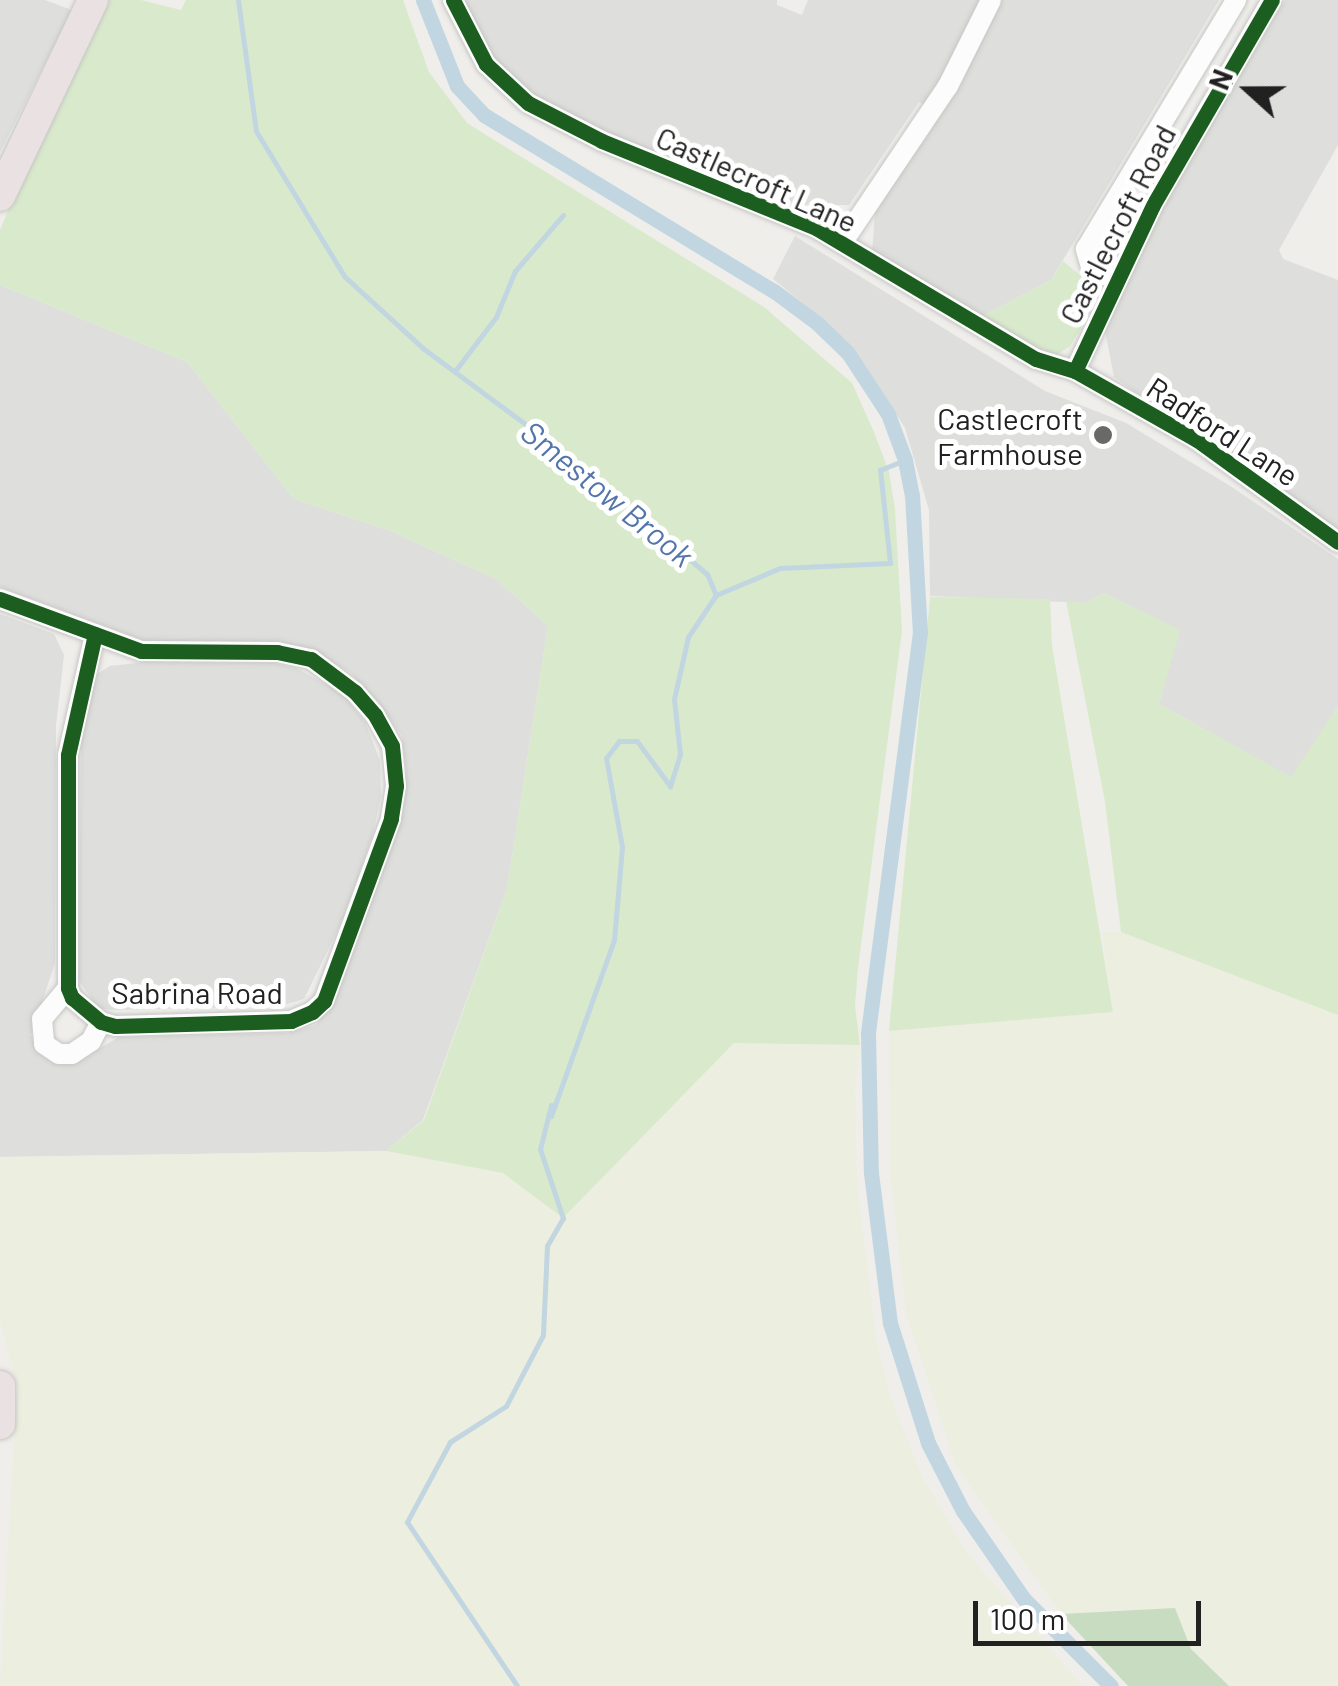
<!DOCTYPE html>
<html>
<head>
<meta charset="utf-8">
<style>
  body { margin:0 }
  #map { position:relative; width:1338px; height:1686px; overflow:hidden; background:#efeeeb; font-family:Barlow,sans-serif }
  div>[style] { position:absolute }
  [style*='--x'] { left:calc(var(--x)*1px); top:calc(var(--y)*1px); width:calc(var(--w)*1px); rotate:calc(var(--a)*1deg) }
  .residential>* { inset:0; background:#dededc }
  .farmland>* { inset:0; background:#eceedf }
  .grass>* { inset:0; background:#d9eacc }
  .forest>* { inset:0; background:#c8dcc2 }
  .stream>* { height:5px; margin:-2.5px; padding:0 2.5px; transform-origin:2.5px; border-radius:2.5px; background:#c1d6e0 }
  .canal>* { height:15px; margin:-7.5px; padding:0 7.5px; transform-origin:7.5px; border-radius:7.5px; background:#c1d6e0 }
  .roads { filter:drop-shadow(0 0 2px #c6c6c4) drop-shadow(0 0 2px #c6c6c4) }
  .minor>* { height:20px; margin:-10px; padding:0 10px; transform-origin:10px; border-radius:10px; background:#fdfcfc }
  .highway>* { height:30px; margin:-15px; padding:0 15px; transform-origin:15px; border-radius:15px; background:#eae1e2 }
  .cycleway>* { height:15px; margin:-7.5px; padding:0 7.5px; transform-origin:7.5px; border-radius:7.5px; background:#1b5e20 }
  .dots>* { width:28px; height:28px; translate:-50% -50%; box-sizing:border-box; border:5px solid #fff; border-radius:50% }
  span { translate:-50% -50%; white-space:nowrap; text-align:center; line-height:1.15; -webkit-text-stroke:10px #fff; paint-order:stroke }
  .street-label { font-size:30px; color:#212121 }
  .poi-label { font-size:30px; color:#212121 }
  .right { translate:-100% -50%; text-align:right }
  .water-label { font-size:32px; color:#5475ab; font-style:italic }
  .north { position:absolute; left:1198px; top:40px; width:100px; height:100px; -webkit-text-stroke:8px #fff; paint-order:stroke; rotate:291deg; font-size:28px; font-weight:700; line-height:40px; text-align:center; color:#212121 }
  .north::after { content:''; display:block; margin:auto; width:35px; height:45px; background:#212121; clip-path:polygon(50% 0,100% 100%,50% 72%,0 100%) }
  .scale { position:absolute; left:973px; top:1601px; width:228px; height:45px; box-sizing:border-box; border:5px solid #212121; border-top:0; padding-left:12px; font-size:30px; line-height:35px; white-space:nowrap; color:#212121; -webkit-text-stroke:8px #fff; paint-order:stroke }
</style>
</head>
<body>
<div id="map">
  <div class="residential">
    <i style="clip-path:polygon(0 0,45px 0,72px 10px,0 152px)"></i>
    <i style="clip-path:polygon(458px 0,777px 0,777px 5px,802px 15px,808px 0,1219px 0,1051px 280px,981px 317px,872px 253px,875px 213px,938px 110px,919px 102px,849px 205px,793px 205px,693px 173px,550px 110px,504px 75px)"></i>
    <i style="clip-path:polygon(1285px 0,1338px 0,1338px 145px,1279px 250px,1283px 259px,1338px 280px,1338px 530px,1114px 377px,1104px 326px,1178px 177px)"></i>
    <i style="clip-path:polygon(795px 236px,1045px 391px,1126px 423px,1232px 487px,1338px 559px,1338px 706px,1292px 778px,1159px 704px,1179px 630px,1104px 593px,1086px 603px,930px 596px,929px 510px,905px 428px,866px 367px,826px 322px,773px 279px)"></i>
    <i style="clip-path:polygon(0 285px,187px 362px,294px 499px,391px 531px,496px 579px,548px 626px,507px 889px,423px 1120px,386px 1151px,0 1157px,0 614px,54px 634px,64px 655px,56px 725px,55px 963px,31px 1035px,40px 1054px,51px 1062px,74px 1063px,119px 1037px,289px 1033px,316px 1025px,331px 1005px,398px 830px,406px 771px,402px 736px,377px 701px,350px 672px,302px 646px,149px 642px,0 587px)"></i>
    <i style="clip-path:polygon(146px 662px,274px 663px,298px 669px,342px 693px,366px 724px,380px 761px,381px 796px,373px 834px,344px 917px,304px 999px,280px 1006px,111px 1010px,98px 1008px,79px 981px,81px 725px,92px 677px,110px 666px)"></i>
  </div>
  <div class="farmland">
    <i style="clip-path:polygon(1102px 932px,1121px 932px,1338px 1015px,1338px 1686px,1229px 1686px,1191px 1649px,1174px 1608px,1061px 1614px,956px 1466px,906px 1314px,890px 1171px,889px 1031px,1113px 1012px)"></i>
    <i style="clip-path:polygon(734px 1043px,860px 1045px,855px 1089px,857px 1184px,877px 1344px,890px 1396px,922px 1476px,967px 1553px,1083px 1686px,0 1686px,17px 1388px,0 1319px,0 1157px,386px 1151px,503px 1173px,564px 1217px)"></i>
  </div>
  <div class="grass">
    <i style="clip-path:polygon(103px 0,141px 0,181px 10px,186px 0,403px 0,429px 72px,467px 123px,764px 307px,852px 383px,874px 432px,889px 472px,895px 509px,902px 631px,858px 968px,855px 1005px,860px 1045px,734px 1043px,563px 1218px,503px 1173px,386px 1151px,424px 1120px,507px 889px,548px 626px,496px 579px,391px 531px,294px 499px,187px 362px,0 285px,0 230px,47px 116px)"></i>
    <i style="clip-path:polygon(1063px 261px,1087px 281px,1091px 301px,1082px 327px,1070px 346px,1057px 355px,1026px 346px,981px 317px,1051px 280px)"></i>
    <i style="clip-path:polygon(1104px 593px,1180px 630px,1159px 704px,1291px 777px,1338px 706px,1338px 1015px,1121px 932px,1105px 802px,1066px 601px,1086px 603px)"></i>
    <i style="clip-path:polygon(930px 597px,1050px 599px,1052px 645px,1113px 1012px,889px 1031px)"></i>
  </div>
  <div class="forest">
    <i style="clip-path:polygon(1175px 1608px,1191px 1649px,1229px 1686px,1128px 1686px,1061px 1614px)"></i>
  </div>
  <div class="stream">
    <i style="--x:238;--y:0;--w:132;--a:82.2"></i>
    <i style="--x:256;--y:131;--w:170;--a:58.7"></i>
    <i style="--x:344;--y:276;--w:108;--a:42.4"></i>
    <i style="--x:424;--y:349;--w:173;--a:36.5"></i>
    <i style="--x:563;--y:452;--w:189;--a:40.3"></i>
    <i style="--x:707;--y:574;--w:23;--a:67"></i>
    <i style="--x:716;--y:595;--w:50;--a:123.7"></i>
    <i style="--x:688;--y:637;--w:64;--a:102.7"></i>
    <i style="--x:674;--y:699;--w:55;--a:83.8"></i>
    <i style="--x:680;--y:754;--w:34;--a:107"></i>
    <i style="--x:670;--y:786;--w:56;--a:-126.3"></i>
    <i style="--x:637;--y:741;--w:18;--a:180"></i>
    <i style="--x:619;--y:741;--w:21;--a:127"></i>
    <i style="--x:606;--y:758;--w:90;--a:79.8"></i>
    <i style="--x:622;--y:847;--w:93;--a:94.9"></i>
    <i style="--x:614;--y:940;--w:187;--a:109.7"></i>
    <i style="--x:551;--y:1116;--w:11;--a:-90"></i>
    <i style="--x:551;--y:1105;--w:45;--a:104"></i>
    <i style="--x:540;--y:1149;--w:73;--a:71.6"></i>
    <i style="--x:563;--y:1218;--w:32;--a:120"></i>
    <i style="--x:547;--y:1246;--w:89;--a:92.6"></i>
    <i style="--x:543;--y:1335;--w:80;--a:117.5"></i>
    <i style="--x:506;--y:1406;--w:67;--a:147.3"></i>
    <i style="--x:450;--y:1442;--w:91;--a:118.3"></i>
    <i style="--x:407;--y:1522;--w:197;--a:56.1"></i>
    <i style="--x:455;--y:371;--w:68;--a:-52.8"></i>
    <i style="--x:496;--y:317;--w:50;--a:-67.6"></i>
    <i style="--x:515;--y:271;--w:74;--a:-49.4"></i>
    <i style="--x:716;--y:595;--w:69;--a:-22.9"></i>
    <i style="--x:780;--y:568;--w:110;--a:-2.6"></i>
    <i style="--x:890;--y:563;--w:94;--a:-96.1"></i>
    <i style="--x:880;--y:470;--w:27;--a:-22"></i>
  </div>
  <div class="canal">
    <i style="--x:423;--y:0;--w:92;--a:68.4"></i>
    <i style="--x:457;--y:86;--w:40;--a:47"></i>
    <i style="--x:484;--y:115;--w:339;--a:31.3"></i>
    <i style="--x:774;--y:291;--w:54;--a:36.7"></i>
    <i style="--x:817;--y:323;--w:43;--a:44.1"></i>
    <i style="--x:848;--y:353;--w:73;--a:56.7"></i>
    <i style="--x:888;--y:414;--w:49;--a:69.7"></i>
    <i style="--x:905;--y:460;--w:36;--a:79"></i>
    <i style="--x:912;--y:495;--w:137;--a:86.7"></i>
    <i style="--x:920;--y:632;--w:405;--a:97.4"></i>
    <i style="--x:868;--y:1034;--w:139;--a:88.8"></i>
    <i style="--x:871;--y:1173;--w:151;--a:82.8"></i>
    <i style="--x:890;--y:1323;--w:126;--a:72.4"></i>
    <i style="--x:928;--y:1443;--w:76;--a:62.8"></i>
    <i style="--x:963;--y:1511;--w:107;--a:55.3"></i>
    <i style="--x:1024;--y:1599;--w:123;--a:45"></i>
  </div>
  <div class="roads">
    <div class="minor">
      <i style="--x:453;--y:0;--w:72;--a:62.7"></i>
      <i style="--x:486;--y:64;--w:57;--a:42.9"></i>
      <i style="--x:528;--y:103;--w:83;--a:27.2"></i>
      <i style="--x:602;--y:141;--w:231;--a:22.1"></i>
      <i style="--x:816;--y:228;--w:256;--a:30.8"></i>
      <i style="--x:1036;--y:359;--w:41;--a:17.1"></i>
      <i style="--x:1075;--y:371;--w:140;--a:29.5"></i>
      <i style="--x:1197;--y:440;--w:174;--a:35.9"></i>
      <i style="--x:842;--y:243;--w:189;--a:-56"></i>
      <i style="--x:948;--y:86;--w:96;--a:-63.4"></i>
      <i style="--x:1115;--y:280;--w:27;--a:-152"></i>
      <i style="--x:1091;--y:267;--w:19;--a:-106"></i>
      <i style="--x:1086;--y:249;--w:291;--a:-58.9"></i>
      <i style="--x:1075;--y:371;--w:183;--a:-64.8"></i>
      <i style="--x:1153;--y:205;--w:237;--a:-59.9"></i>
      <i style="--x:0;--y:599;--w:150;--a:20.2"></i>
      <i style="--x:141;--y:651;--w:136;--a:0.4"></i>
      <i style="--x:277;--y:652;--w:35;--a:12"></i>
      <i style="--x:311;--y:659;--w:55;--a:36.9"></i>
      <i style="--x:355;--y:692;--w:30;--a:49"></i>
      <i style="--x:375;--y:715;--w:35;--a:61"></i>
      <i style="--x:392;--y:746;--w:40;--a:84.3"></i>
      <i style="--x:396;--y:786;--w:33;--a:99"></i>
      <i style="--x:391;--y:819;--w:194;--a:110.2"></i>
      <i style="--x:324;--y:1001;--w:16;--a:137"></i>
      <i style="--x:312;--y:1012;--w:23;--a:157"></i>
      <i style="--x:291;--y:1021;--w:176;--a:178.4"></i>
      <i style="--x:115;--y:1026;--w:15;--a:-164"></i>
      <i style="--x:101;--y:1022;--w:38;--a:-140"></i>
      <i style="--x:72;--y:998;--w:11;--a:-112"></i>
      <i style="--x:68;--y:988;--w:233;--a:-90"></i>
      <i style="--x:68;--y:755;--w:124;--a:-77.4"></i>
      <i style="--x:68;--y:988;--w:40;--a:130"></i>
      <i style="--x:42;--y:1019;--w:25;--a:85"></i>
      <i style="--x:44;--y:1044;--w:18;--a:34"></i>
      <i style="--x:59;--y:1054;--w:13;--a:0"></i>
      <i style="--x:72;--y:1054;--w:23;--a:-34"></i>
      <i style="--x:91;--y:1041;--w:21;--a:-62"></i>
    </div>
    <div class="highway">
      <i style="--x:0;--y:196;--w:217;--a:-64.6"></i>
      <i style="--x:0;--y:1386;--w:38;--a:90"></i>
    </div>
  </div>
  <div class="cycleway">
    <i style="--x:453;--y:0;--w:72;--a:62.7"></i>
    <i style="--x:486;--y:64;--w:57;--a:42.9"></i>
    <i style="--x:528;--y:103;--w:83;--a:27.2"></i>
    <i style="--x:602;--y:141;--w:231;--a:22.1"></i>
    <i style="--x:816;--y:228;--w:256;--a:30.8"></i>
    <i style="--x:1036;--y:359;--w:41;--a:17.1"></i>
    <i style="--x:1075;--y:371;--w:140;--a:29.5"></i>
    <i style="--x:1197;--y:440;--w:174;--a:35.9"></i>
    <i style="--x:1075;--y:371;--w:183;--a:-64.8"></i>
    <i style="--x:1153;--y:205;--w:237;--a:-59.9"></i>
    <i style="--x:0;--y:599;--w:150;--a:20.2"></i>
    <i style="--x:141;--y:651;--w:136;--a:0.4"></i>
    <i style="--x:277;--y:652;--w:35;--a:12"></i>
    <i style="--x:311;--y:659;--w:55;--a:36.9"></i>
    <i style="--x:355;--y:692;--w:30;--a:49"></i>
    <i style="--x:375;--y:715;--w:35;--a:61"></i>
    <i style="--x:392;--y:746;--w:40;--a:84.3"></i>
    <i style="--x:396;--y:786;--w:33;--a:99"></i>
    <i style="--x:391;--y:819;--w:194;--a:110.2"></i>
    <i style="--x:324;--y:1001;--w:16;--a:137"></i>
    <i style="--x:312;--y:1012;--w:23;--a:157"></i>
    <i style="--x:291;--y:1021;--w:176;--a:178.4"></i>
    <i style="--x:115;--y:1026;--w:15;--a:-164"></i>
    <i style="--x:101;--y:1022;--w:38;--a:-140"></i>
    <i style="--x:72;--y:998;--w:11;--a:-112"></i>
    <i style="--x:68;--y:988;--w:233;--a:-90"></i>
    <i style="--x:68;--y:755;--w:124;--a:-77.4"></i>
  </div>
  <div class="dots">
    <i style="left:1103px;top:435px;background:#696968"></i>
  </div>
  <div class="street-label">
    <span style="left:757px;top:179px;rotate:24deg">Castlecroft Lane</span>
    <span style="left:1117px;top:224px;rotate:-63deg">Castlecroft Road</span>
    <span style="left:1223px;top:431px;rotate:33deg">Radford Lane</span>
    <span style="left:197px;top:992px">Sabrina Road</span>
  </div>
  <div class="poi-label">
    <span class="right" style="left:1083px;top:435px">Castlecroft<br>Farmhouse</span>
  </div>
  <div class="water-label">
    <span style="left:608px;top:493px;rotate:39deg">Smestow Brook</span>
  </div>
  <div class="north">N</div>
  <div class="scale">100 m</div>
</div>
</body>
</html>
